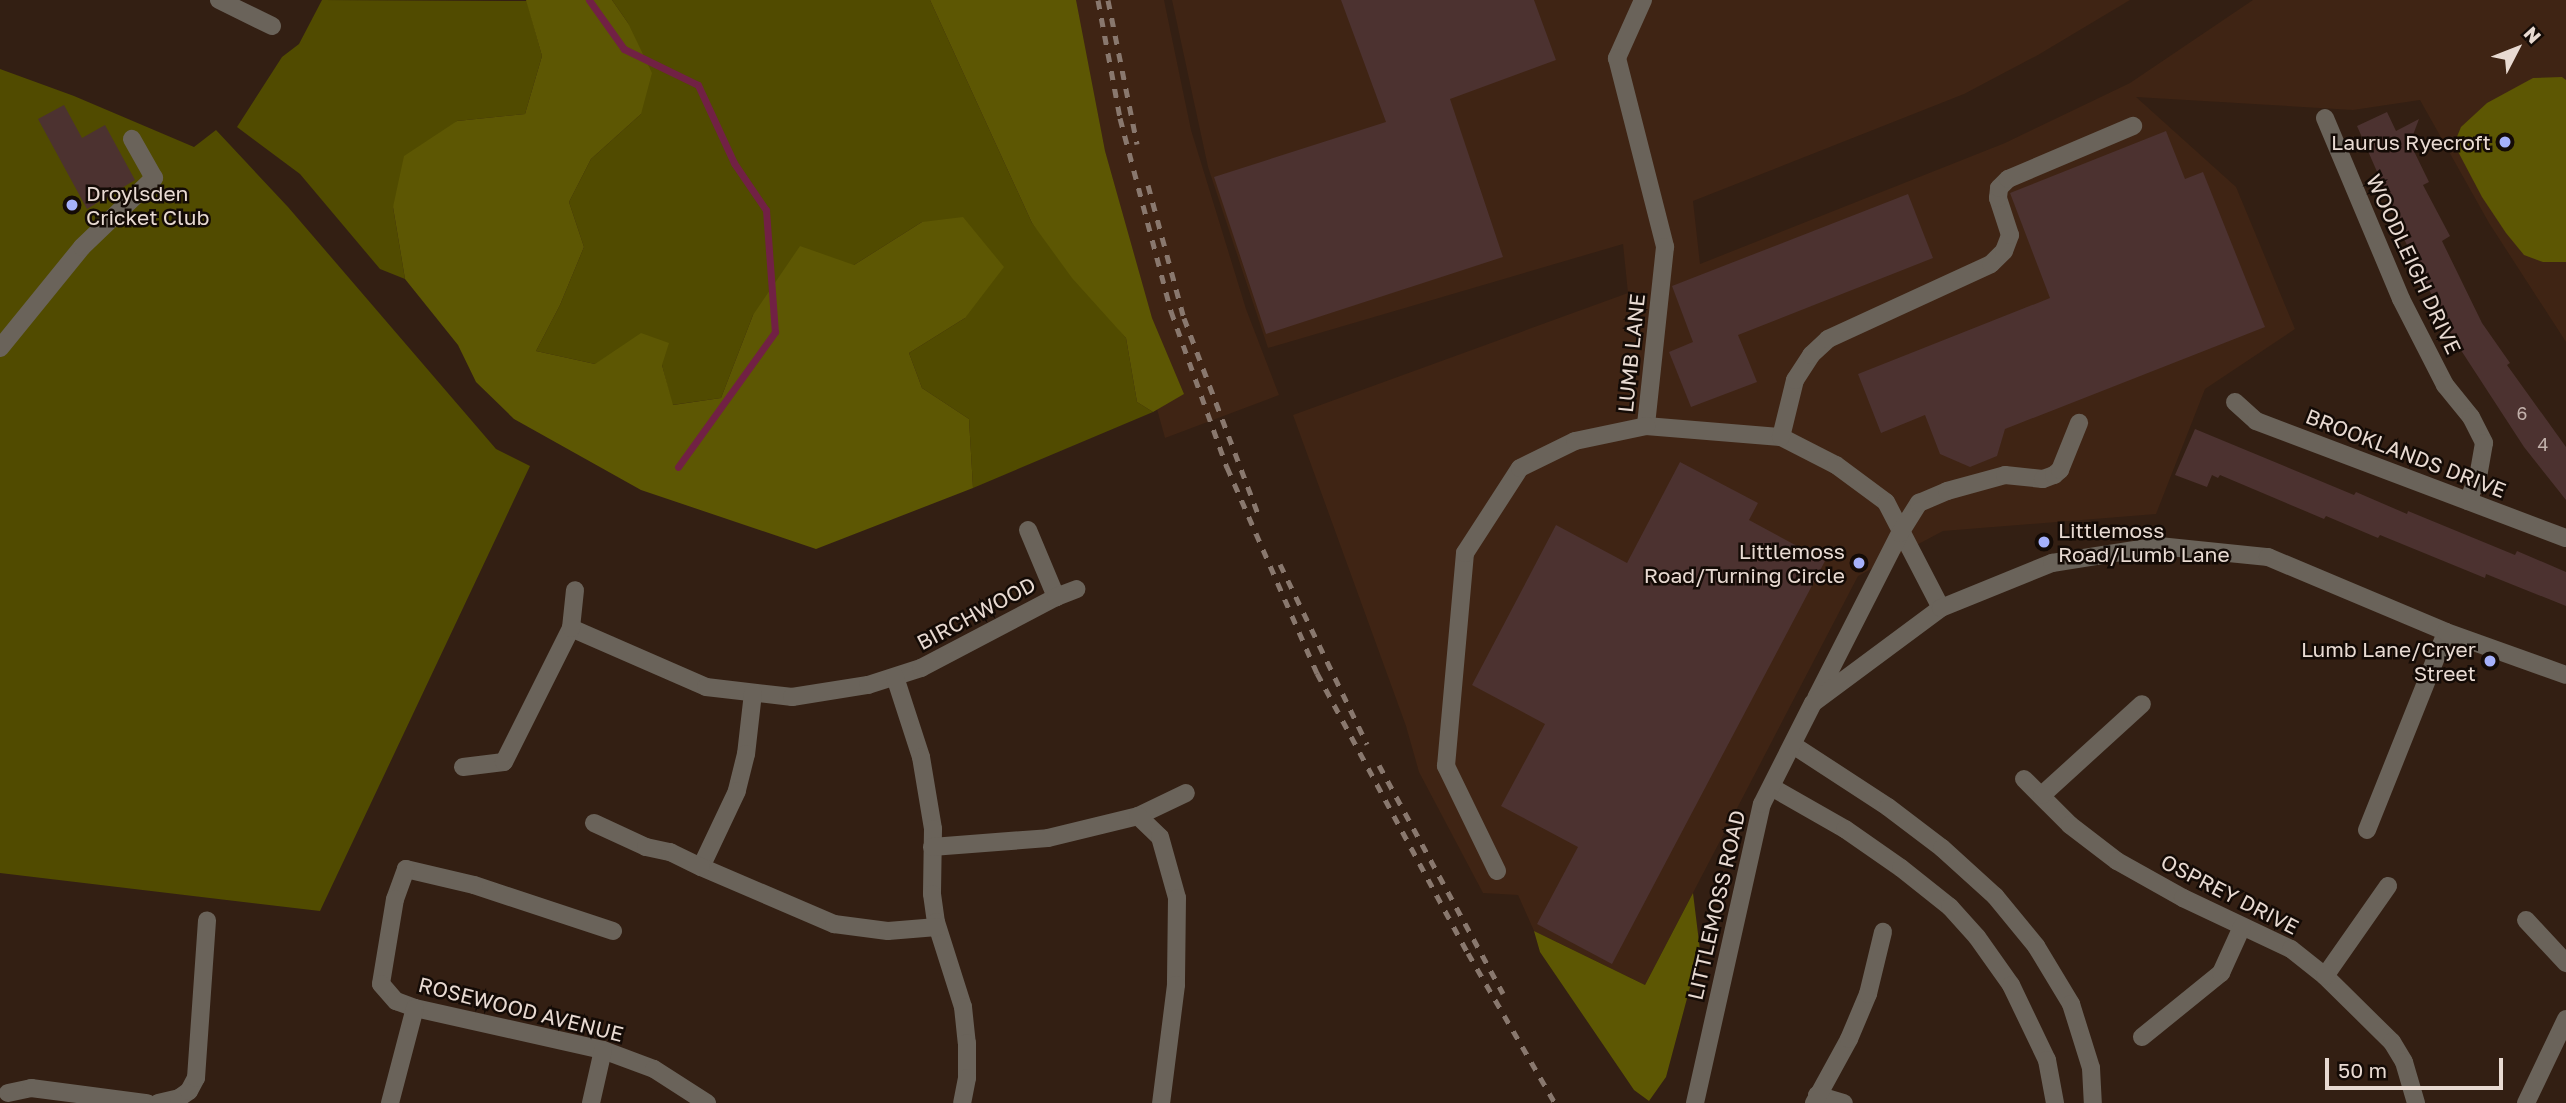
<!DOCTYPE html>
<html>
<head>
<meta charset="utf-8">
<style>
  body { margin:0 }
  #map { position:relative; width:2566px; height:1103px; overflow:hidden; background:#331f13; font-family:"Golos Text",sans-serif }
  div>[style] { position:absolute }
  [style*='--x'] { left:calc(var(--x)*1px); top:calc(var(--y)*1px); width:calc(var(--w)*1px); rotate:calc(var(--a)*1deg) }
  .built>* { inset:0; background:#3f2414 }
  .green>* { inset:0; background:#514b00 }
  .forest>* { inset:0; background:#5d5703 }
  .stream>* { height:7px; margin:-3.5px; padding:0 3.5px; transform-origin:3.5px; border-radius:3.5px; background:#712144 }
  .building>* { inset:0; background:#4c3230 }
  .minor>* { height:18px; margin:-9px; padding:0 9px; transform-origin:9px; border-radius:9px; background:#6a635a }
  .rail>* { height:5px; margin-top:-2.5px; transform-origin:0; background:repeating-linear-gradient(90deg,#89786e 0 9px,transparent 0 18px) }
  .dots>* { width:19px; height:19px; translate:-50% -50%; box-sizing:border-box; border:4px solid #140b06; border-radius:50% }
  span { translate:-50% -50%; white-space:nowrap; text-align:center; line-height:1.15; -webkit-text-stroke:5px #140b06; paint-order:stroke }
  .number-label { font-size:18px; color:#c1b0aa }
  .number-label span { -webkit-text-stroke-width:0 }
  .poi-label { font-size:21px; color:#e8dad2 }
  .right { translate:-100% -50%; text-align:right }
  .left { translate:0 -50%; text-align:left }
  .street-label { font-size:21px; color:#e8dad2 }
  .north { position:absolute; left:2482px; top:14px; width:70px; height:70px; -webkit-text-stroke:5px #140b06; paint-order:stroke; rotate:48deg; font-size:19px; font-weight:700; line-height:28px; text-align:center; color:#e8dad2 }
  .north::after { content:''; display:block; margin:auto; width:24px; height:32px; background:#e8dad2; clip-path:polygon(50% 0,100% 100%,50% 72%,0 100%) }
  .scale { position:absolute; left:2325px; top:1058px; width:178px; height:32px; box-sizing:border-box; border:4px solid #e8dad2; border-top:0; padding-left:9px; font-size:21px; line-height:24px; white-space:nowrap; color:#e8dad2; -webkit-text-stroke:5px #140b06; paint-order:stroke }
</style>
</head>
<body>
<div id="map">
  <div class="built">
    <i style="clip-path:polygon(1044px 0,1164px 0,1191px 130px,1246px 309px,1279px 395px,1165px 438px)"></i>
    <i style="clip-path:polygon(1172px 0,2130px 0,2038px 55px,1964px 94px,1693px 201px,1700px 264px,2005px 143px,2130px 83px,2253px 0,2566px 0,2566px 342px,2489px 223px,2420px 100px,2353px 110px,2136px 97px,2236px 187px,2295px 329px,2205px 389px,2156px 514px,1943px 531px,1858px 576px,1645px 985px,1534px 931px,1518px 895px,1483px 893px,1419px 772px,1406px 726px,1293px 415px,1628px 293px,1623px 244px,1268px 348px,1208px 167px)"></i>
  </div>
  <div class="green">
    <i style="clip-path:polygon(322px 0,527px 1px,542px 56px,525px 114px,457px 121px,393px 207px,405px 279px,380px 269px,300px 174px,237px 127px,282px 57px,299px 44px)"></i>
    <i style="clip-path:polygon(612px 0,930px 0,1032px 223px,1126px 338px,1137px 402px,1153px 412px,973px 488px,969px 419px,922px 388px,909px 353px,965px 318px,922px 222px,854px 265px,753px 315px,721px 398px,672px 405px,662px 365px,595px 364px,536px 351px,560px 305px,584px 247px,569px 202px,591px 159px,641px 114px,628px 23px)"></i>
    <i style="clip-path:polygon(0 69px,74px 96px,194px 147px,216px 130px,288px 207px,496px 449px,530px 466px,320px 911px,0 873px)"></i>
  </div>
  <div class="forest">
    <i style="clip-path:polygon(526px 0,612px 0,628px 23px,652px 73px,641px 114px,591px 159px,569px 202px,584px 247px,560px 305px,536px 351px,595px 364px,641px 333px,669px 343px,662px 365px,673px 405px,721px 398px,753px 315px,800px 246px,854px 265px,922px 222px,963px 217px,1004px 267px,965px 318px,909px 353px,922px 388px,969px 419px,973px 488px,816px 549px,641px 490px,514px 419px,476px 382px,458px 345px,405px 279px,393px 207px,404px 156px,457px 121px,525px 114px,542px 56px)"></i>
    <i style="clip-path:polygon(930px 0,1076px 0,1105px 151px,1152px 318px,1184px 394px,1153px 412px,1137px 402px,1126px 338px,1072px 278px,1032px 223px)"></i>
    <i style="clip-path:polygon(2562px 77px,2566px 80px,2566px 262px,2543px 262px,2524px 255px,2506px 233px,2482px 197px,2454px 144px,2461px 127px,2487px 103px,2533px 78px)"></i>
    <i style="clip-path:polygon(1693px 893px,1700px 950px,1666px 1077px,1649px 1101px,1634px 1090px,1540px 952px,1534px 931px,1645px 985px)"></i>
  </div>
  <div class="stream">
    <i style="--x:589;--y:0;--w:60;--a:54.5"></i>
    <i style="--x:624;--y:49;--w:82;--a:25.9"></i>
    <i style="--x:698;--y:85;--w:86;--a:65.2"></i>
    <i style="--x:734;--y:163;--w:57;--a:55.8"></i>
    <i style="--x:766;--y:210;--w:122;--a:85.8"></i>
    <i style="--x:775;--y:332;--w:166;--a:125.7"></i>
  </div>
  <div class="building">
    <i style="clip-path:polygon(1341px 0,1534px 0,1556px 60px,1450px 99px,1503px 257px,1266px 334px,1214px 177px,1386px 122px)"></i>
    <i style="clip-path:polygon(64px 105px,82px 138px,105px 125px,135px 180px,87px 209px,38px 119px)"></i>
    <i style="clip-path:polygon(2387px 112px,2396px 131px,2419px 119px,2410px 143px,2429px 182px,2423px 185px,2450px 236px,2442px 241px,2482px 323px,2510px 363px,2507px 365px,2566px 447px,2566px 500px,2524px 447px,2453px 338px,2404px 239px,2406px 238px,2357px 126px)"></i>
    <i style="clip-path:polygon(2166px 131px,2185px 179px,2203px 172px,2265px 327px,2005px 429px,1997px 456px,1970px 467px,1940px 454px,1925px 415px,1881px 433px,1858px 374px,2050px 298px,2010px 193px)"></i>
    <i style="clip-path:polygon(1908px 194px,1933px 258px,1738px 335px,1757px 382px,1691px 407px,1669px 352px,1693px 342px,1672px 286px)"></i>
    <i style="clip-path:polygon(2195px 429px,2354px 495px,2356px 492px,2407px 514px,2408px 511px,2515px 555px,2517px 551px,2566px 572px,2566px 606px,2486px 574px,2485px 578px,2380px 535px,2378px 538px,2326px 516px,2324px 519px,2220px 475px,2218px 478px,2212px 475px,2207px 487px,2175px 475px)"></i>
    <i style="clip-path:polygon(1680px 462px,1758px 503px,1749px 520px,1825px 561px,1612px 964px,1537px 924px,1578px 847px,1501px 806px,1545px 724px,1472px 685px,1556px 525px,1627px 563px)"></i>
  </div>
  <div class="minor">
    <i style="--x:219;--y:0;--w:59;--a:26.1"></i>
    <i style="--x:1643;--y:0;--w:64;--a:114.1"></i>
    <i style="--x:1617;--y:58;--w:195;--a:75.7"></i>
    <i style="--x:1665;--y:247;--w:180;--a:96.1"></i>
    <i style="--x:1646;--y:426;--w:135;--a:4.7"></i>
    <i style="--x:1781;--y:437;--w:62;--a:27"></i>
    <i style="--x:1836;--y:465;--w:62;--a:36.5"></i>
    <i style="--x:1886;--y:502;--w:119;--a:62.6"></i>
    <i style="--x:2325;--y:118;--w:196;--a:67.2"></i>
    <i style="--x:2401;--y:299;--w:97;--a:62.9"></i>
    <i style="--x:2445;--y:385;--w:41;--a:50.9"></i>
    <i style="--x:2471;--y:417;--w:29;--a:63"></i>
    <i style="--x:2484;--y:443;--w:35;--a:100"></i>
    <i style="--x:2478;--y:477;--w:26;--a:113"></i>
    <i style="--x:0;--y:348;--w:130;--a:-50.9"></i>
    <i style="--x:82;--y:247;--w:100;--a:-43.8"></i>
    <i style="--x:154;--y:178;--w:45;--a:-119.4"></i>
    <i style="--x:2235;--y:402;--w:28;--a:42"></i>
    <i style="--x:2256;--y:421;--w:331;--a:20.7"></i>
    <i style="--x:1781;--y:437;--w:59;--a:-76.2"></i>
    <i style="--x:1795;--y:380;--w:30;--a:-57"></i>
    <i style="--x:1811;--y:355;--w:23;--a:-43"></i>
    <i style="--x:1828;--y:339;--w:179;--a:-24.7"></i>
    <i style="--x:1991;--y:264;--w:18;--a:-45"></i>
    <i style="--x:2004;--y:251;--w:17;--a:-69"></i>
    <i style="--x:2010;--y:235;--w:39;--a:-108"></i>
    <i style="--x:1998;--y:198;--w:10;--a:-84"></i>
    <i style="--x:1999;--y:188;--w:13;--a:-45"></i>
    <i style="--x:2008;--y:179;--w:136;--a:-23"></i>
    <i style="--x:1028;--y:530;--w:73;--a:67.3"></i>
    <i style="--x:571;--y:628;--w:147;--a:23.6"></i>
    <i style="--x:706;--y:687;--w:87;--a:6.6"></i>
    <i style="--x:792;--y:697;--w:77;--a:-9"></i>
    <i style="--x:868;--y:685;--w:56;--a:-17.8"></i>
    <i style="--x:921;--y:668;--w:153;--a:-27.7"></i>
    <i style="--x:1056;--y:597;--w:22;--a:-21"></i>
    <i style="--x:895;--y:677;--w:84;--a:72"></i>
    <i style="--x:921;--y:757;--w:73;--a:80.5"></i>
    <i style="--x:933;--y:829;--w:65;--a:90.9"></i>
    <i style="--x:932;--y:894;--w:28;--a:82"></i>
    <i style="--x:936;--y:922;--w:89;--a:72.4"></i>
    <i style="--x:963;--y:1007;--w:36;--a:84"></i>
    <i style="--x:967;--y:1043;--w:35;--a:90"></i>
    <i style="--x:967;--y:1078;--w:25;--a:101"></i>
    <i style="--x:753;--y:693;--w:61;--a:96.5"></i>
    <i style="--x:746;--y:754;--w:38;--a:104"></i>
    <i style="--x:737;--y:791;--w:84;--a:115.3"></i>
    <i style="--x:701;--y:867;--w:145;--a:23.2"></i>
    <i style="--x:834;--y:924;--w:54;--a:7.4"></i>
    <i style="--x:888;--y:931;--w:49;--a:-4.7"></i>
    <i style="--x:1816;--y:698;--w:185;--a:-63"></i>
    <i style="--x:1900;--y:533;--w:36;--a:-58"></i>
    <i style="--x:1919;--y:503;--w:30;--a:-23"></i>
    <i style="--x:1947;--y:491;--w:60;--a:-15.4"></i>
    <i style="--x:2005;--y:475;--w:38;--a:6"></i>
    <i style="--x:2043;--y:479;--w:12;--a:-20"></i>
    <i style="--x:2054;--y:475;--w:8;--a:-40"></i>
    <i style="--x:2060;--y:470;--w:51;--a:-68"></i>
    <i style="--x:1793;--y:745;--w:113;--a:33.1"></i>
    <i style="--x:1888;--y:807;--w:68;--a:37.2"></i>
    <i style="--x:1942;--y:848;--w:72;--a:42.2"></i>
    <i style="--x:1995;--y:896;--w:65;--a:50.6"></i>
    <i style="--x:2036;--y:946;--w:68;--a:58.9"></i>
    <i style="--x:2071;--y:1004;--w:67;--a:72.6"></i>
    <i style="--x:2091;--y:1068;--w:35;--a:87"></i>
    <i style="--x:463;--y:767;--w:41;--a:-7"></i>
    <i style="--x:504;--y:762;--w:150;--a:-63.4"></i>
    <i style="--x:571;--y:628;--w:38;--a:-84"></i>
    <i style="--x:2024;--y:779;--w:65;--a:45"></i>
    <i style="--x:2070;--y:825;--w:59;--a:37.5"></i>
    <i style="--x:2117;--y:861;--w:76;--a:29.3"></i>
    <i style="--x:2183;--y:898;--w:119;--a:25.3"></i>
    <i style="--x:2291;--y:949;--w:43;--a:38.5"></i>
    <i style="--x:2325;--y:976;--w:94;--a:44.6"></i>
    <i style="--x:2392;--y:1042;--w:23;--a:59"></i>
    <i style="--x:2404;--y:1062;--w:43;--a:73.7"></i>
    <i style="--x:1773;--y:788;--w:83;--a:29.7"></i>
    <i style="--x:1845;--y:829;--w:68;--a:34.9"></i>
    <i style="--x:1901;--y:868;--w:63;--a:38.5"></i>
    <i style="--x:1950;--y:907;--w:40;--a:48"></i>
    <i style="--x:1977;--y:937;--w:59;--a:54.7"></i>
    <i style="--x:2011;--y:985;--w:83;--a:64.4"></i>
    <i style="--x:2047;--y:1060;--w:44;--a:79.5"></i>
    <i style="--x:2042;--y:795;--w:135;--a:-42.3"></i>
    <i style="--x:1138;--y:816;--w:53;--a:-25.6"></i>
    <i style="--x:594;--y:823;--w:57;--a:24.8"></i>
    <i style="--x:646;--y:847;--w:25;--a:12"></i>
    <i style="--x:670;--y:852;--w:34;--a:26"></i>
    <i style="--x:2367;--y:830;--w:213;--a:-68.2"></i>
    <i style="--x:932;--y:847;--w:116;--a:-4.4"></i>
    <i style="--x:1048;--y:838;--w:93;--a:-13.7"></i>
    <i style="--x:1138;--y:816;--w:30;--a:44"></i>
    <i style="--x:1160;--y:837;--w:63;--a:74.4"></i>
    <i style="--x:1177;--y:898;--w:87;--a:90.7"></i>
    <i style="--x:1176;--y:985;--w:119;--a:97.2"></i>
    <i style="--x:1497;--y:871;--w:117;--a:-115.9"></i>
    <i style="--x:1446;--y:766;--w:214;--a:-84.9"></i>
    <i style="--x:1465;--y:553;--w:101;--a:-57.1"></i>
    <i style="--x:1520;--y:468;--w:61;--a:-26.1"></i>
    <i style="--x:1575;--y:441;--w:73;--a:-11.9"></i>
    <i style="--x:2526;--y:920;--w:59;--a:47.1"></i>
    <i style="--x:613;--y:931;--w:146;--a:-161.7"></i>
    <i style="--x:474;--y:885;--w:70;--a:-166.8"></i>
    <i style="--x:406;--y:869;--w:32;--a:110"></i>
    <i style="--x:395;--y:899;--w:86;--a:99.4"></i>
    <i style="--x:381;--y:984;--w:23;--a:49"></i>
    <i style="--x:396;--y:1001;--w:20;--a:20"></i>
    <i style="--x:415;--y:1008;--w:193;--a:12.6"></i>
    <i style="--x:603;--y:1050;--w:54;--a:20.4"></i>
    <i style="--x:654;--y:1069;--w:63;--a:32.7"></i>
    <i style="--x:2325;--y:976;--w:110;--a:-55"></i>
    <i style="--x:2142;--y:1037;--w:102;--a:-39"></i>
    <i style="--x:2221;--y:973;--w:51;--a:-65.5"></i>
    <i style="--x:8;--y:1093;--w:24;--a:-12"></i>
    <i style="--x:31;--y:1088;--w:117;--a:7.4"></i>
    <i style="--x:1817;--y:1095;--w:28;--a:17"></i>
    <i style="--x:158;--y:1103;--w:22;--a:-13"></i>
    <i style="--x:179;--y:1098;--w:12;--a:-35"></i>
    <i style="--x:189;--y:1091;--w:15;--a:-62"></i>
    <i style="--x:196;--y:1078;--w:158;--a:-86"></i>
    <i style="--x:390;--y:1103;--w:98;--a:-75.3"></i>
    <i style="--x:591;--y:1103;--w:54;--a:-77.2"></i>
    <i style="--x:1695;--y:1103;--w:306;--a:-77.4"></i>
    <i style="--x:1762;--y:804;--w:113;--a:-63.2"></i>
    <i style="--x:1813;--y:703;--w:159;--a:-36.6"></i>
    <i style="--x:1941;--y:608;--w:120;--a:-22.1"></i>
    <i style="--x:2052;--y:563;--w:108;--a:-9"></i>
    <i style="--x:2159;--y:546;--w:110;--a:5.8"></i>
    <i style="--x:2268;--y:557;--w:193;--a:22.8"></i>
    <i style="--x:2446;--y:632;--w:127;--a:19.7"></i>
    <i style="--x:1814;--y:1103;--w:73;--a:-61.3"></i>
    <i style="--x:1849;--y:1039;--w:49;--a:-67.1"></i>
    <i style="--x:1868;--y:994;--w:64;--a:-76.4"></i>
    <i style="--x:2526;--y:1103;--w:93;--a:-64.5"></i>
  </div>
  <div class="rail">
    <i style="--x:1098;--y:0;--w:120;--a:79.4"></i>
    <i style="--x:1120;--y:118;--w:200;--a:75.2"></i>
    <i style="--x:1171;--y:311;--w:166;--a:70.3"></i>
    <i style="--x:1227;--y:467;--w:225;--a:66.4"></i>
    <i style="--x:1317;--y:673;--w:318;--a:61.7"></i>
    <i style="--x:1468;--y:953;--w:173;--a:59.9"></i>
    <i style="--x:1108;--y:0;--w:147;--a:78.6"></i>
    <i style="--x:1148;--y:185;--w:138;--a:74.9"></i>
    <i style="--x:1184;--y:318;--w:212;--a:69.3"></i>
    <i style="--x:1280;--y:564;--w:200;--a:64.2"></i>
    <i style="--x:1379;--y:765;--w:260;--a:61.5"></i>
  </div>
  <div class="dots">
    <i style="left:2505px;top:142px;background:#a5b1fc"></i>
    <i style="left:72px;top:205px;background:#a5b1fc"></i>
    <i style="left:2044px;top:542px;background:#a5b1fc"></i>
    <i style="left:1859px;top:563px;background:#a5b1fc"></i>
    <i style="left:2490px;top:661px;background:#a5b1fc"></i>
  </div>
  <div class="number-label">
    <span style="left:2522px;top:413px">6</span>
    <span style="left:2543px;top:444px">4</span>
  </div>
  <div class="poi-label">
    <span class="right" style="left:2491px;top:142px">Laurus Ryecroft</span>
    <span class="left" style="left:86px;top:205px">Droylsden<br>Cricket Club</span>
    <span class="left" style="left:2058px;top:542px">Littlemoss<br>Road/Lumb Lane</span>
    <span class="right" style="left:1845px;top:563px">Littlemoss<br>Road/Turning Circle</span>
    <span class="right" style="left:2476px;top:661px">Lumb Lane/Cryer<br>Street</span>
  </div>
  <div class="street-label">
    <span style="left:2414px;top:264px;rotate:65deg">WOODLEIGH DRIVE</span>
    <span style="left:1631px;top:353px;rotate:-84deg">LUMB LANE</span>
    <span style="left:2406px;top:453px;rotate:21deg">BROOKLANDS DRIVE</span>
    <span style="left:976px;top:613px;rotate:-28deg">BIRCHWOOD</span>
    <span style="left:2230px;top:894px;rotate:27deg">OSPREY DRIVE</span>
    <span style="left:1716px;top:905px;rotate:-77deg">LITTLEMOSS ROAD</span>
    <span style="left:521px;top:1009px;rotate:14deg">ROSEWOOD AVENUE</span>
  </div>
  <div class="north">N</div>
  <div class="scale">50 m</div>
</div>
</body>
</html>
